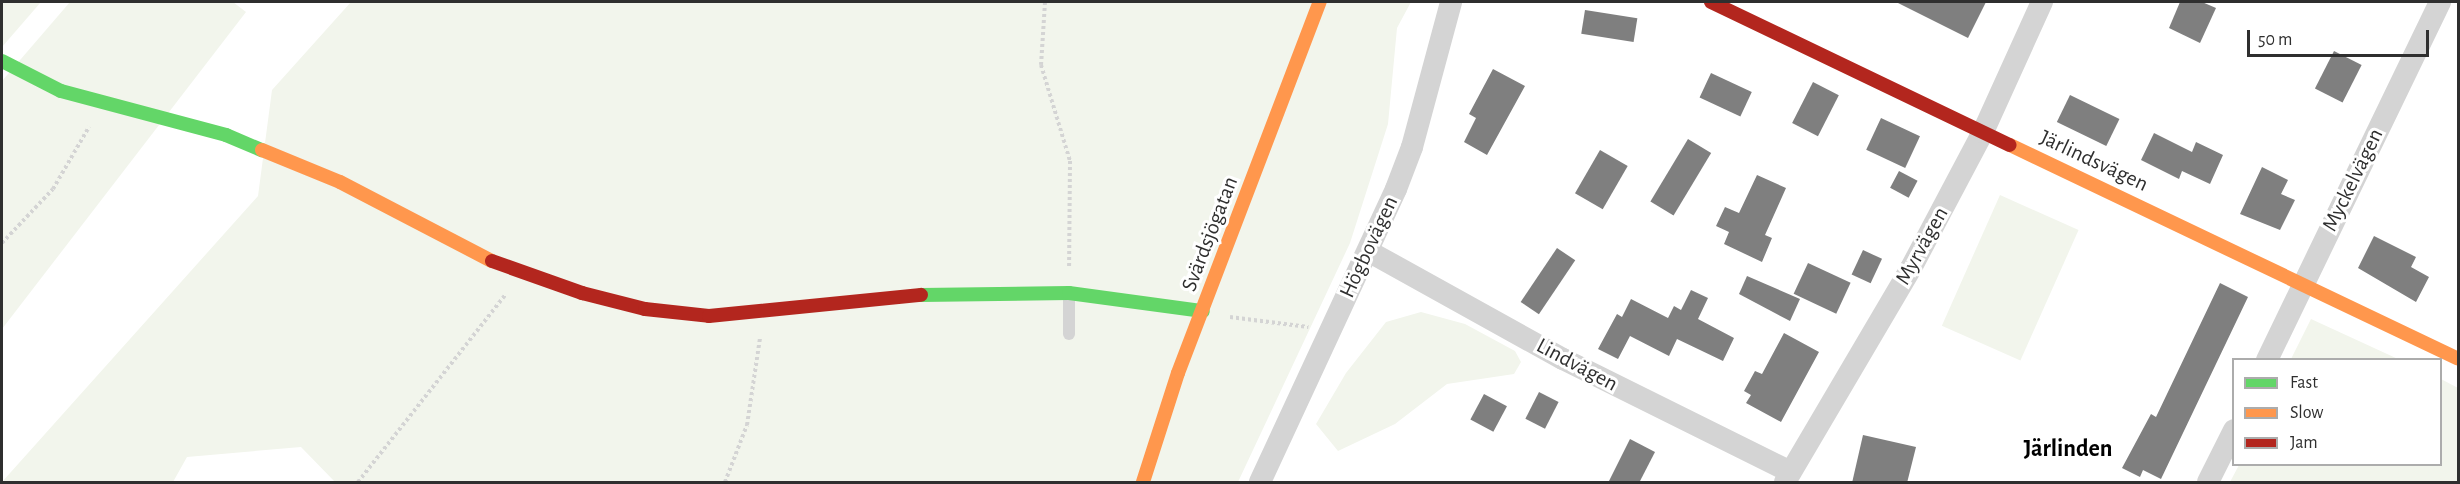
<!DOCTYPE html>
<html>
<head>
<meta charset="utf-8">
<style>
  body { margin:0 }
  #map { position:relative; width:2460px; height:484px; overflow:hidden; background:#fff; font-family:"Alegreya Sans",sans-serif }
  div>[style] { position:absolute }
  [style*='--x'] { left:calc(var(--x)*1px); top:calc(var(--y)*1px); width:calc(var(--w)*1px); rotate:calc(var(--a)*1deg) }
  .green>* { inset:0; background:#f2f5ec; transform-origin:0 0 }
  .building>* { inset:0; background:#7f7f7f; transform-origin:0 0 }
  .path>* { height:4px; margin-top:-2px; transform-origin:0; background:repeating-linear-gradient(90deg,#d4d4d4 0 3px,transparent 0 6px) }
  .lane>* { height:12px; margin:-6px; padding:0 6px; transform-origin:6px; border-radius:6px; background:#d4d4d4 }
  .street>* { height:22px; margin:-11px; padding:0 11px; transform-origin:11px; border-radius:11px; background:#d4d4d4 }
  .fast>* { height:14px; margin:-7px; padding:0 7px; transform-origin:7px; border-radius:7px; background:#63d668 }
  .slow>* { height:14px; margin:-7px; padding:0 7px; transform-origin:7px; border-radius:7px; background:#ff974d }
  .jam>* { height:14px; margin:-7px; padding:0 7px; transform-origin:7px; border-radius:7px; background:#b3261e }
  span { translate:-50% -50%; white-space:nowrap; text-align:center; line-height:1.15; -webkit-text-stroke:6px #fff; paint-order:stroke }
  .street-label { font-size:22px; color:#2f2f2f }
  .neighbourhood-label { font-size:24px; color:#000; font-weight:700 }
  .frame { position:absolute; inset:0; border:3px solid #2f2f2f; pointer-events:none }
  .legend { position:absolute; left:2232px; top:358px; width:210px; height:108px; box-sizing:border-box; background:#fff; border:2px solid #acacac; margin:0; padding:8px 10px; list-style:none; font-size:18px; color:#2f2f2f }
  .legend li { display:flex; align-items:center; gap:12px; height:30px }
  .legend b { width:30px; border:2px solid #acacac }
  .scale { position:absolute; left:2247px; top:30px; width:182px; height:27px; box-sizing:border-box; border:3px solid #2f2f2f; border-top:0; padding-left:8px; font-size:18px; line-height:21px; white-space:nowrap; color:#2f2f2f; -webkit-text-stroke:4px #fff; paint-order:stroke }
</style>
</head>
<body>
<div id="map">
  <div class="green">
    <i style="clip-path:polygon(2px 2px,41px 2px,2px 47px)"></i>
    <i style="clip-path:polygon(70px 2px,233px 2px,246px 12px,2px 329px,2px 81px)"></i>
    <i style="clip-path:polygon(351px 2px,1411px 2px,1397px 28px,1388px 124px,1350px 243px,1238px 482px,335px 482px,301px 447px,187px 457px,173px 482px,2px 482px,258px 196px,272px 90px)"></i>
    <i style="left:2000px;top:195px;width:86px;height:143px;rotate:24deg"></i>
    <i style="clip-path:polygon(1421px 312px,1465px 324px,1515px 351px,1521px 362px,1514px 374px,1447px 384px,1395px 424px,1338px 451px,1316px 424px,1346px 373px,1386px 322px)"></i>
    <i style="clip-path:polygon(2311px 319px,2398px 359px,2291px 359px)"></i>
    <i style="clip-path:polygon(2441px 379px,2458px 388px,2458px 482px,2230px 482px,2239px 465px,2440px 464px)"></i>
  </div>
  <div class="building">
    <i style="clip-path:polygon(1896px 2px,1986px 2px,1968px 38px)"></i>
    <i style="clip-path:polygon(2180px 2px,2202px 2px,2216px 8px,2200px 43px,2169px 28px)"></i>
    <i style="left:1585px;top:10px;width:53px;height:24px;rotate:9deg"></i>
    <i style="left:2334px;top:51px;width:31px;height:42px;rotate:27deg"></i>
    <i style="clip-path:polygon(1493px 69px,1525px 86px,1487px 155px,1464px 142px,1476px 118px,1469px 114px)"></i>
    <i style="left:1711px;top:73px;width:45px;height:27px;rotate:25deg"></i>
    <i style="left:1813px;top:82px;width:29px;height:46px;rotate:27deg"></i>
    <i style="left:2070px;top:95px;width:55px;height:30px;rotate:26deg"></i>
    <i style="left:1881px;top:118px;width:43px;height:35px;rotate:25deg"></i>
    <i style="clip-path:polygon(2154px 133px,2192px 152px,2196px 142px,2223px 155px,2210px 184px,2182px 171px,2179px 179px,2141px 160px)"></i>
    <i style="left:1688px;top:139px;width:27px;height:73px;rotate:31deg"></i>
    <i style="left:1600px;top:150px;width:32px;height:50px;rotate:30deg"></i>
    <i style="clip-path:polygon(2262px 167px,2288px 180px,2281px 194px,2295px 200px,2280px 230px,2240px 214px)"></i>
    <i style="left:1899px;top:171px;width:21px;height:19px;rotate:28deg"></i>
    <i style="clip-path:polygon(1757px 175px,1786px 188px,1765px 235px,1772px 238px,1762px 262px,1724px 244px,1729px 232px,1716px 226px,1725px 207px,1739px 213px)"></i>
    <i style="clip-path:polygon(2374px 236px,2416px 257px,2411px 267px,2429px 277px,2416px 302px,2358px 268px)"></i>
    <i style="left:1557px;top:248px;width:22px;height:65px;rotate:34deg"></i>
    <i style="left:1863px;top:250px;width:21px;height:27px;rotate:25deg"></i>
    <i style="left:1808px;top:263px;width:47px;height:34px;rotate:25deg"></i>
    <i style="clip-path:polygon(1747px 276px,1800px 299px,1790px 321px,1739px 294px)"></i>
    <i style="clip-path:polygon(2220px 283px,2248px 297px,2161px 479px,2143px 470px,2140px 477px,2122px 468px,2151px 414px,2156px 417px)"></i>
    <i style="clip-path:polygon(1691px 290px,1708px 298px,1698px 319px,1734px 338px,1723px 361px,1677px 339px,1669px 356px,1630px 336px,1618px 359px,1598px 349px,1617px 314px,1622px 317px,1631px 299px,1668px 318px,1674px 306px,1681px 310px)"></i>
    <i style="clip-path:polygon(1784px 333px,1819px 352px,1781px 422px,1746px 403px,1751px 395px,1744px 391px,1755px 371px,1762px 374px)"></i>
    <i style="left:1539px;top:392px;width:22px;height:30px;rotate:27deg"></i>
    <i style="left:1484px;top:394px;width:26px;height:29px;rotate:28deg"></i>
    <i style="clip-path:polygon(1863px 435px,1916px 447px,1907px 483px,1852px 483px)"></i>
    <i style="clip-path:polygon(1630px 439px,1655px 452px,1639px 483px,1608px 483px)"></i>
  </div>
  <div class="path">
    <i style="--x:1045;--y:2;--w:63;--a:93.6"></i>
    <i style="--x:1041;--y:65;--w:100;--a:73.2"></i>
    <i style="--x:1070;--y:161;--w:105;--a:90.5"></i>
    <i style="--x:2;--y:243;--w:74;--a:-46.6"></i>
    <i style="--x:53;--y:189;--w:72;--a:-59.9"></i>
    <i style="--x:1230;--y:317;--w:79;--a:7.3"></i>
    <i style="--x:358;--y:482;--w:238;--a:-51.8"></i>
    <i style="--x:725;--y:482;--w:61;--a:-68.9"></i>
    <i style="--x:747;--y:425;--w:88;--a:-81.5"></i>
  </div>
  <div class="lane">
    <i style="--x:1069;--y:294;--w:40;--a:90"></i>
  </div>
  <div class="street">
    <i style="--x:1368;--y:251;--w:223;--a:29"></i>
    <i style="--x:1563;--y:359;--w:254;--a:26.4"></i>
    <i style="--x:2267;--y:360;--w:398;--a:-64.2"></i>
    <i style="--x:1260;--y:482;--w:323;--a:-65.1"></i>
    <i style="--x:1396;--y:189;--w:45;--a:-69.1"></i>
    <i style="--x:1412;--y:147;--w:150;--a:-74.9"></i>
    <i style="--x:1785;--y:482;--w:248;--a:-59.5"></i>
    <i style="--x:1911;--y:268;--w:154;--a:-62.1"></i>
    <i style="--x:1983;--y:132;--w:143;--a:-65.6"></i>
    <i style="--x:2208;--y:482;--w:58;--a:-63.4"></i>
  </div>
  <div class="fast">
    <i style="--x:2;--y:61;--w:66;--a:27"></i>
    <i style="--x:61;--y:91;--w:171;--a:14.9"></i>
    <i style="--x:226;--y:135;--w:39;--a:23"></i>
    <i style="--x:921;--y:295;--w:148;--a:-0.8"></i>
    <i style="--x:1069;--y:293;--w:135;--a:7.7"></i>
  </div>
  <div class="slow">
    <i style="--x:2010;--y:145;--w:496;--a:25.5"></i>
    <i style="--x:262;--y:150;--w:84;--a:22.3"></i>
    <i style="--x:340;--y:182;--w:171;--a:27.5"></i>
    <i style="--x:1143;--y:482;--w:114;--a:-72.2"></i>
    <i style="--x:1178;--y:373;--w:397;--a:-69.1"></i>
  </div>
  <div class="jam">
    <i style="--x:1711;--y:2;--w:331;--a:25.6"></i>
    <i style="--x:492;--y:261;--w:96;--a:19.6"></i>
    <i style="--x:582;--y:293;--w:65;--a:14.3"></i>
    <i style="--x:645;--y:309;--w:64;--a:6.2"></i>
    <i style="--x:709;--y:316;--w:213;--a:-5.7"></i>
  </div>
  <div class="street-label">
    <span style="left:2094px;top:161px;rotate:25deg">Järlindsvägen</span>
    <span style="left:2353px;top:180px;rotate:-64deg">Myckelvägen</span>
    <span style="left:1210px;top:234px;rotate:-69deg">Svärdsjögatan</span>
    <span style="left:1922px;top:246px;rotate:-61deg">Myrvägen</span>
    <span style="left:1369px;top:247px;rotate:-65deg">Högbovägen</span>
    <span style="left:1577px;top:365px;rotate:28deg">Lindvägen</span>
  </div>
  <div class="neighbourhood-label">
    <span style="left:2068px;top:450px">Järlinden</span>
  </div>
  <div class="frame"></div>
  <ul class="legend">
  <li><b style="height:8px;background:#63d668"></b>Fast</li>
  <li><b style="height:8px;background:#ff974d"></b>Slow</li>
  <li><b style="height:8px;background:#b3261e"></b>Jam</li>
  </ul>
  <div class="scale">50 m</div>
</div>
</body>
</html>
